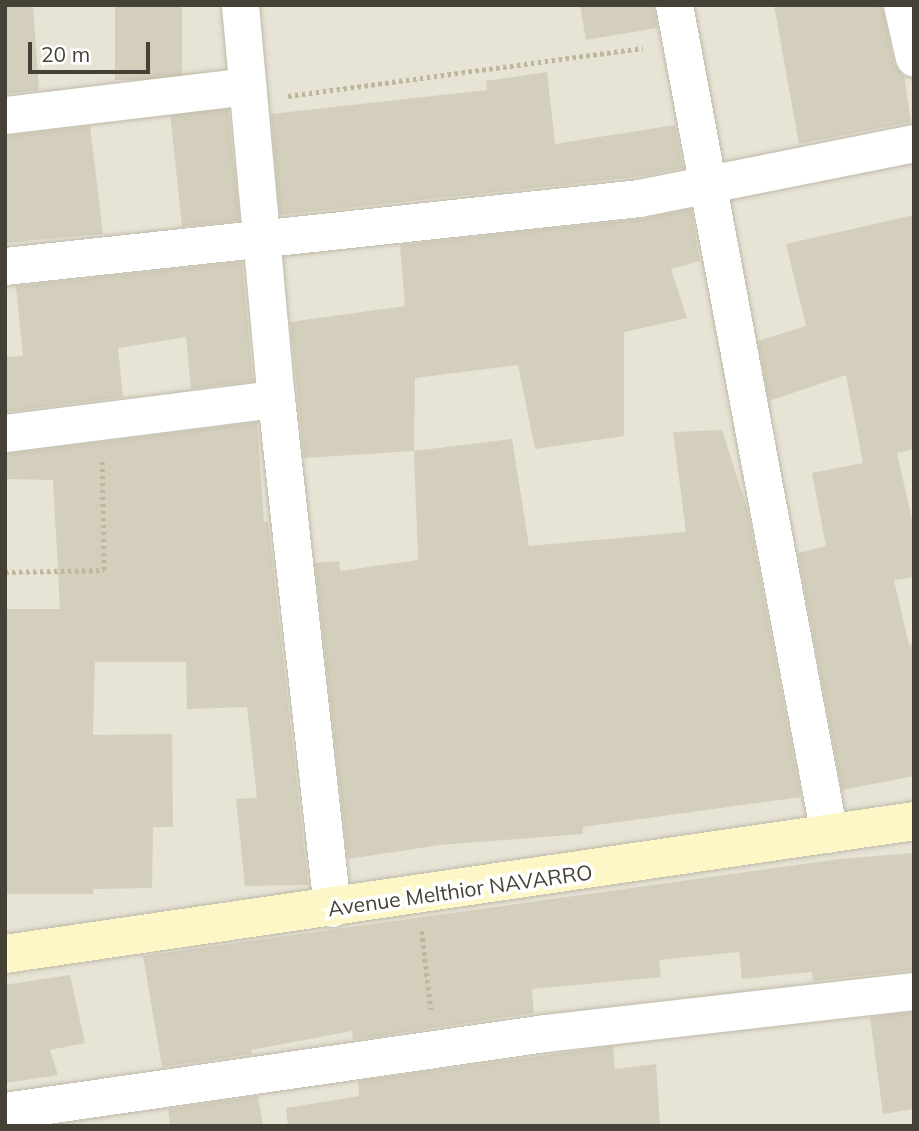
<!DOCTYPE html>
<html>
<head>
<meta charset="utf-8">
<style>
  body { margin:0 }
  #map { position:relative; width:919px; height:1131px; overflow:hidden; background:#f3f1e7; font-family:Mulish,sans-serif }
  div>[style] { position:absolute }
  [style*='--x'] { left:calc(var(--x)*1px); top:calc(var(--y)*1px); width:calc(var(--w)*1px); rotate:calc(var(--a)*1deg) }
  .residential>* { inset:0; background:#e7e3d5; transform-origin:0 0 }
  .building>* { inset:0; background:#d4cebc; transform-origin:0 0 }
  .path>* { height:4.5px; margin-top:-2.25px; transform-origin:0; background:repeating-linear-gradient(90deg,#bfb79b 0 3.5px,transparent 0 7px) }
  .roads { filter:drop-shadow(0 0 2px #bebaa9) drop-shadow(0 0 2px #bebaa9) }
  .street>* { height:37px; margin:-18.5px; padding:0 18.5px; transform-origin:18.5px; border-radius:18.5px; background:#fff }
  .secondary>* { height:38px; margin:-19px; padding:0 19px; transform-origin:19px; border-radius:19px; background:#fdf7c7 }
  span { translate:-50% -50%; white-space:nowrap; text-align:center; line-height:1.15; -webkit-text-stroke:7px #fff; paint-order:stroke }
  .street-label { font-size:21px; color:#464136 }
  .frame { position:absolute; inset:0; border:7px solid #464136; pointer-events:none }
  .scale { position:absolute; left:28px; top:42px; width:122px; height:32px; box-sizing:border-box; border:4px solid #464136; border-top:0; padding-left:9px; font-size:21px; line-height:24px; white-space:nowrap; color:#464136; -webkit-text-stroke:5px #fff; paint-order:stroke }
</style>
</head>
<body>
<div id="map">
  <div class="residential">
    <i style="left:5px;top:5px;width:909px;height:1121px"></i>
  </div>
  <div class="building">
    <i style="clip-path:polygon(5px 5px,33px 5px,39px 90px,5px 94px)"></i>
    <i style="left:115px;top:5px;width:67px;height:75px"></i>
    <i style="clip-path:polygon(580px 5px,654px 5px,657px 28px,586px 40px)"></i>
    <i style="clip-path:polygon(774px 5px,882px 5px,894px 63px,904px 76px,911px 122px,799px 144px)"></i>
    <i style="clip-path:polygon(547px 72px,555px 144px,675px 125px,683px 168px,636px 177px,280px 215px,271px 114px,487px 90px,486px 81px)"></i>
    <i style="left:228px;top:109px;width:112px;height:58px;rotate:84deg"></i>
    <i style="clip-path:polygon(90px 126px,103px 234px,5px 243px,5px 136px)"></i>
    <i style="clip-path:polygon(691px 209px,700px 261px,671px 269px,687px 318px,624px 332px,624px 436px,535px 449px,518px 365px,415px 378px,414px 451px,304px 458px,290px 322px,405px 306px,400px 245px,641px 219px)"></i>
    <i style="clip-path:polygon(914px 215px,914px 449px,897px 453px,914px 528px,914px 577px,894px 580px,909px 645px,914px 644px,914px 776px,842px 790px,798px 553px,826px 546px,812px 473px,863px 463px,846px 375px,769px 401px,758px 341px,806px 326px,786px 244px)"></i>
    <i style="clip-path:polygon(242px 262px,253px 381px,191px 389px,186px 337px,118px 348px,123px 397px,5px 412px,5px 357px,23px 356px,16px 286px)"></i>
    <i style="clip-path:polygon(257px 422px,264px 522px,268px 522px,308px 885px,245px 886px,236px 799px,257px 798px,247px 707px,187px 709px,186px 662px,95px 662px,93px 735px,172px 734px,173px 827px,153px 827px,152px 888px,93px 889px,93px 894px,5px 894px,5px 609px,60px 609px,53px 480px,5px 479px,5px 454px)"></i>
    <i style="clip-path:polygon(722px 430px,747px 508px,801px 797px,583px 827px,583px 834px,440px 845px,348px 859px,315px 563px,339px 561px,340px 571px,418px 560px,414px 451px,512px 439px,529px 546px,686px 532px,673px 432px)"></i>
    <i style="clip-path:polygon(914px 853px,914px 970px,813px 981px,812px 972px,742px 979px,739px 952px,659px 960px,661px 977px,532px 989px,534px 1013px,353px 1040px,352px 1031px,251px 1050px,252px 1054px,162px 1067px,143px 956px,840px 859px)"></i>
    <i style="clip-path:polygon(70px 975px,85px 1043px,50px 1050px,58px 1075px,5px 1083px,5px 985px)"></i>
    <i style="clip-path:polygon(914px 1012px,914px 1109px,883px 1114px,870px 1017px)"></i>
    <i style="clip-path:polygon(613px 1046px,615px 1069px,656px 1064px,660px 1126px,288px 1126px,286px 1108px,359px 1096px,358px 1081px)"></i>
    <i style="clip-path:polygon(258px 1096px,263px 1126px,170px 1126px,168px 1109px)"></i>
  </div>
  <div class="path">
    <i style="--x:288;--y:96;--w:358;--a:-7.7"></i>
    <i style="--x:5;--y:572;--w:99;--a:-1.2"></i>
    <i style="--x:104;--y:570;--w:109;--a:-91.1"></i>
    <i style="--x:422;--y:931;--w:79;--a:83.4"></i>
  </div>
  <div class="roads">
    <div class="street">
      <i style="--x:240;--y:5;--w:396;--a:84.8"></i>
      <i style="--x:276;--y:399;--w:512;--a:83.72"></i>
      <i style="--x:674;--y:5;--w:843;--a:79.41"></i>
      <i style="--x:902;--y:5;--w:54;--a:77.2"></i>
      <i style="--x:5;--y:115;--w:244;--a:-6.8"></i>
      <i style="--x:5;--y:266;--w:638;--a:-6.12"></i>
      <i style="--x:639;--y:198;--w:280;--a:-11.3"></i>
      <i style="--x:5;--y:433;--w:273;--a:-7.2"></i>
      <i style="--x:5;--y:1111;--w:546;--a:-8.22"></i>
      <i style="--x:545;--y:1033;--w:371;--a:-6.5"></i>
    </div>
    <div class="secondary">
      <i style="--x:5;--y:954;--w:919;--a:-8.32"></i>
    </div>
  </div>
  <div class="street-label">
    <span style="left:460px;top:890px;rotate:-8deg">Avenue Melthior NAVARRO</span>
  </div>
  <div class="frame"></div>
  <div class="scale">20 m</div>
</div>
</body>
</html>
